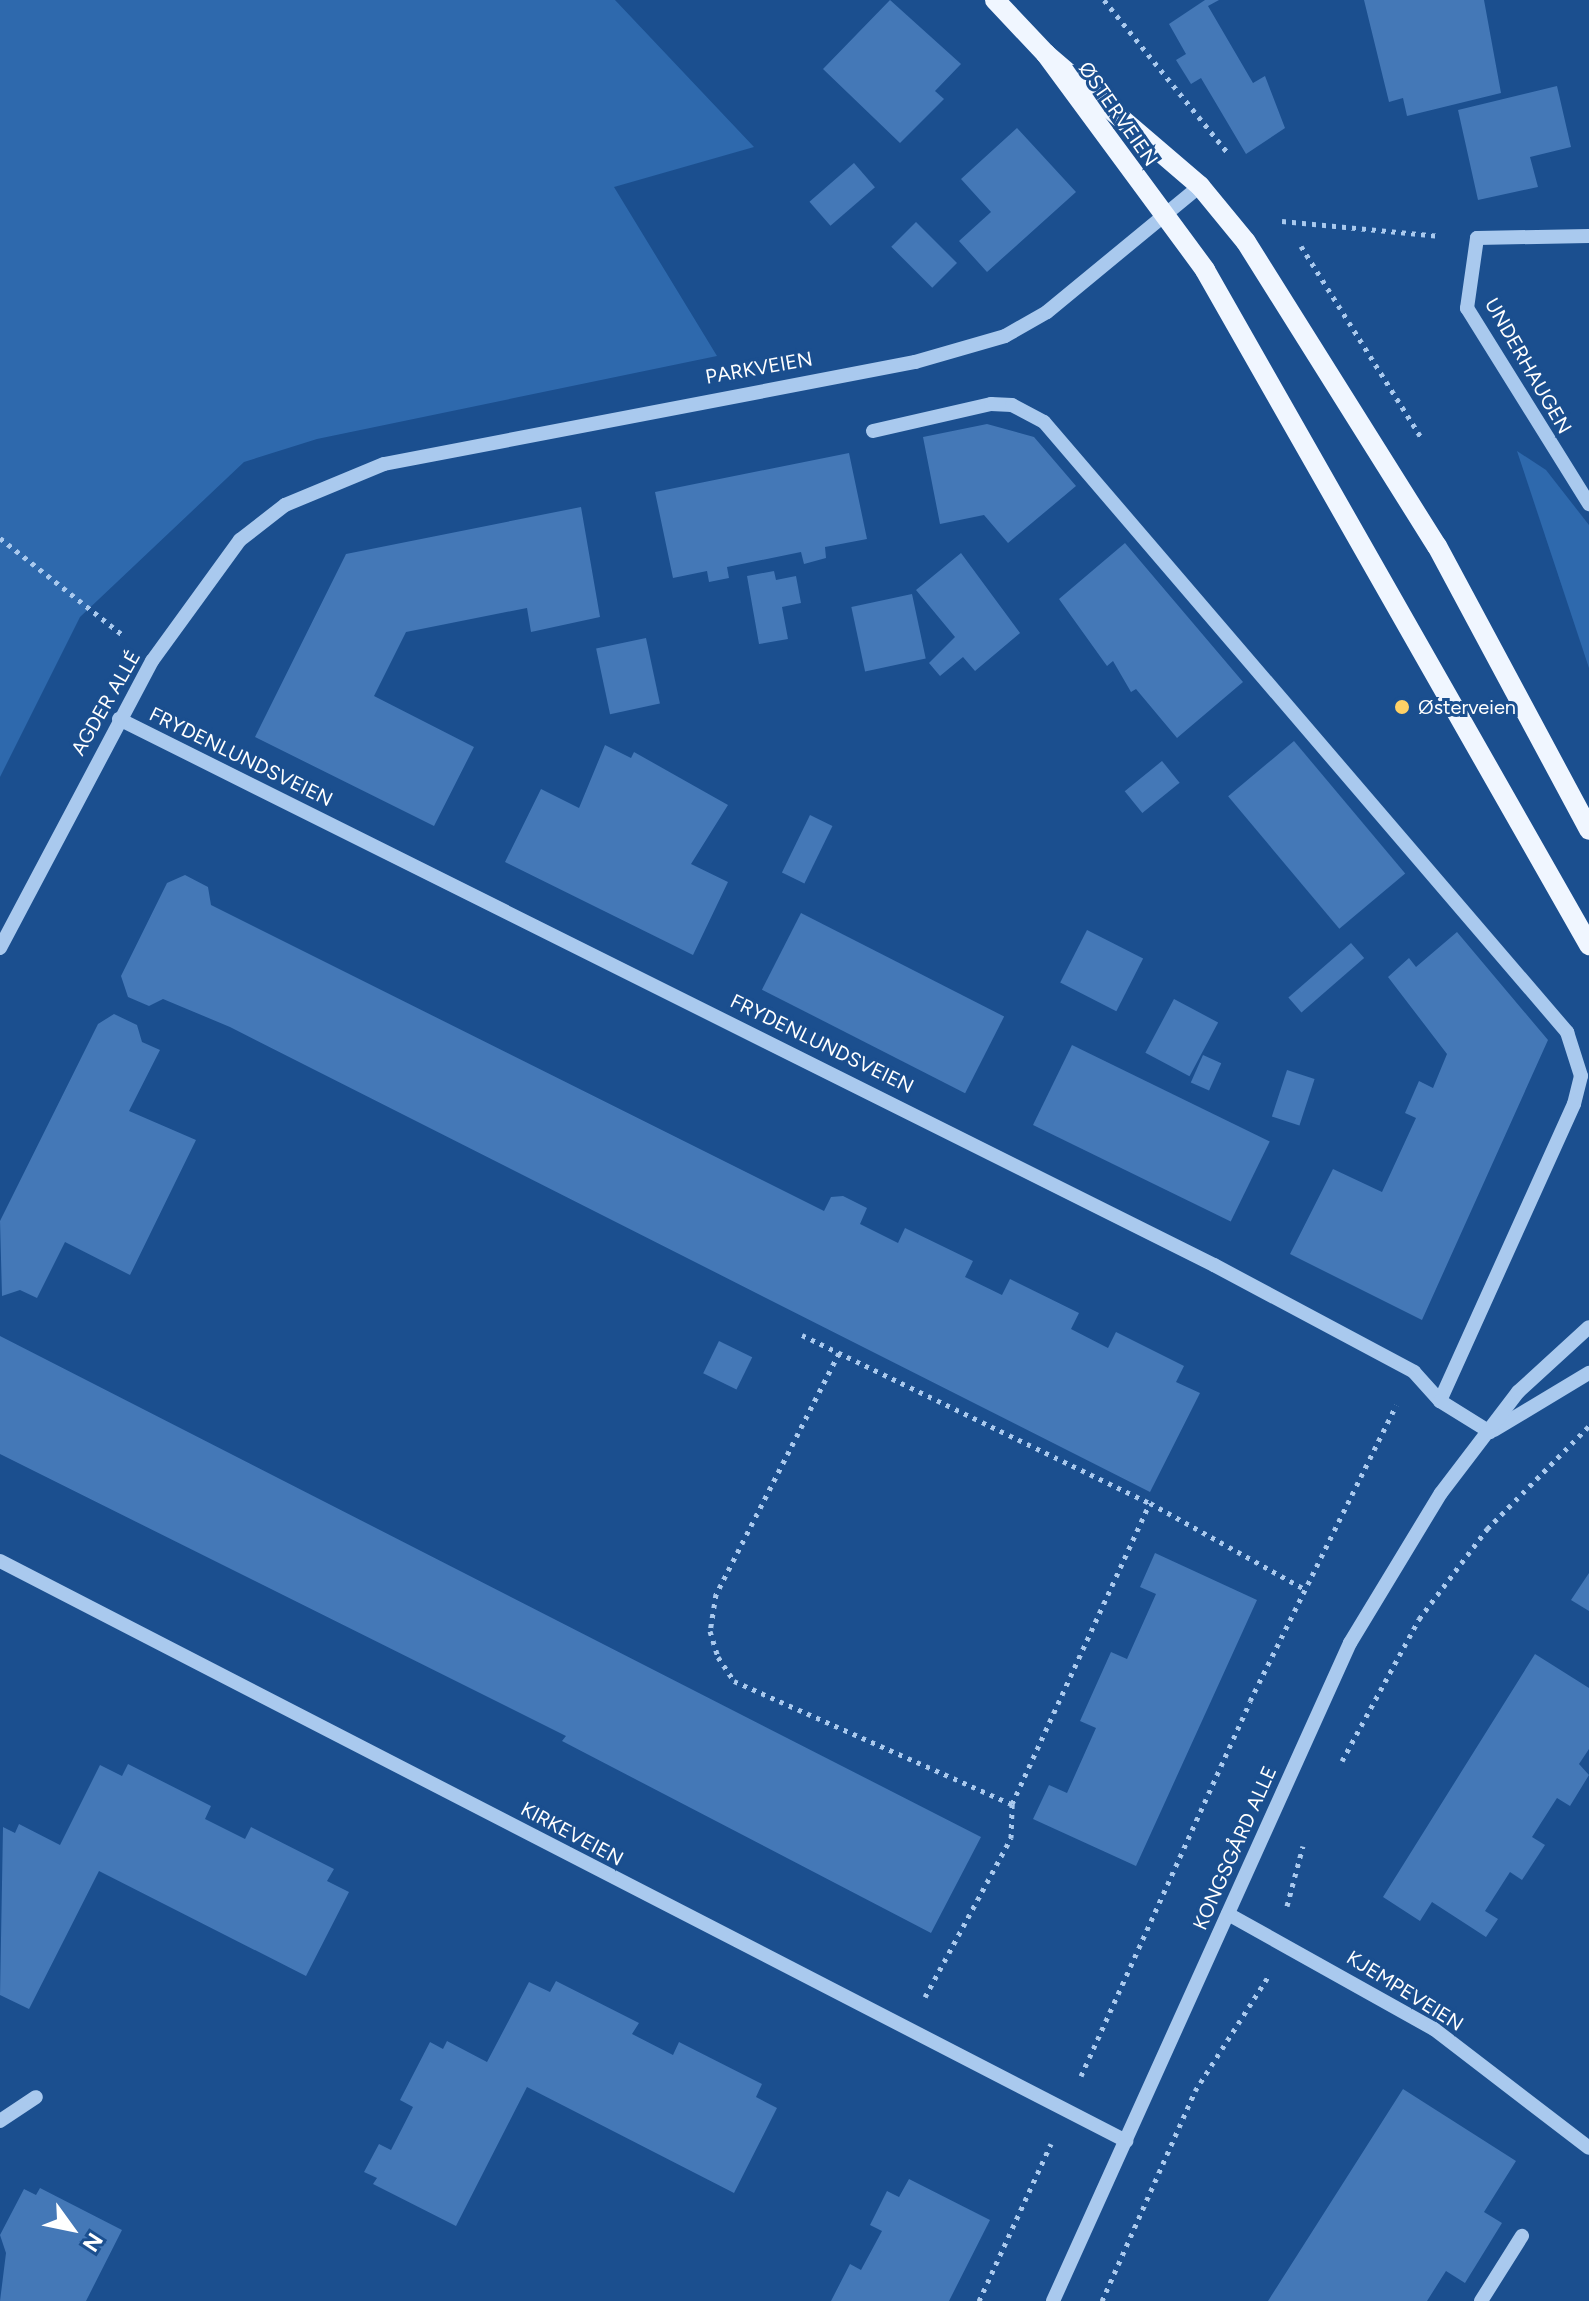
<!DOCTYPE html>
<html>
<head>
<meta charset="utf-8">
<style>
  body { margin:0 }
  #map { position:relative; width:1589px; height:2301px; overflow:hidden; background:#1b4f8f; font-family:Figtree,sans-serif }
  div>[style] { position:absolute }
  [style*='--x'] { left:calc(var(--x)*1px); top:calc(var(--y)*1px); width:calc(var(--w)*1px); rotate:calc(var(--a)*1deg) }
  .green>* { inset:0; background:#2e69ad }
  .building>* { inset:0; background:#4478b7; transform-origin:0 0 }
  .path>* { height:5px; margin-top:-2.5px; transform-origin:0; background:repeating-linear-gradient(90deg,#a9c9ee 0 4px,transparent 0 10px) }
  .minor>* { height:14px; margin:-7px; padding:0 7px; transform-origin:7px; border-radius:7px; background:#a9c9ee }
  .major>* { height:20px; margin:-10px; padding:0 10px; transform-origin:10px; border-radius:10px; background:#f0f6ff }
  .dots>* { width:22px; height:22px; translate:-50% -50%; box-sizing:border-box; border:4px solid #1b4f8f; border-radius:50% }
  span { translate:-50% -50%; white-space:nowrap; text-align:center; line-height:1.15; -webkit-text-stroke:6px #1b4f8f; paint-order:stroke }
  .street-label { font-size:20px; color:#fff }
  .poi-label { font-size:20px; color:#fff }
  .left { translate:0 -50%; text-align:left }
  .north { position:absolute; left:32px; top:2189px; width:80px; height:80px; -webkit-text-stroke:6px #1b4f8f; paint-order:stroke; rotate:123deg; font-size:22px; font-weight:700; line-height:32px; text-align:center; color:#fff }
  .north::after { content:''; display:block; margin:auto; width:28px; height:36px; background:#fff; clip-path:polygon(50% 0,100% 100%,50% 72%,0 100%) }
</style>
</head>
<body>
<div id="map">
  <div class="green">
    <i style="clip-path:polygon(0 0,615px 0,754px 147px,614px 187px,717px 356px,317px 439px,244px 462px,80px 617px,0 777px)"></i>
    <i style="clip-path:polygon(1517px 451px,1546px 470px,1589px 525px,1589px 668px)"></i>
  </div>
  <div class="building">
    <i style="clip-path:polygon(890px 0,961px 64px,935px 91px,944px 99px,900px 143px,823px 69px)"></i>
    <i style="clip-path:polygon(1205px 0,1219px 0,1208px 6px,1253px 83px,1265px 76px,1285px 128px,1246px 154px,1201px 78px,1191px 84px,1176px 60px,1186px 54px,1169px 24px)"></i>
    <i style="clip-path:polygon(1364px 0,1484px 0,1501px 93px,1407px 116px,1403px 98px,1389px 102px)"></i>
    <i style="clip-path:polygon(1557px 86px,1571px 147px,1530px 157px,1538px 187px,1478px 200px,1458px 110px)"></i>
    <i style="clip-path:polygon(1017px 128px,1076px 192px,987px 272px,959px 241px,991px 212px,961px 179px)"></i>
    <i style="left:854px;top:163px;width:32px;height:59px;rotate:49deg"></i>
    <i style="left:916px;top:222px;width:58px;height:35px;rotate:45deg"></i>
    <i style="clip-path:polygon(987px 424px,1034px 437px,1076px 486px,1008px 543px,984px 515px,940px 524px,923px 437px)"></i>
    <i style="clip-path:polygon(849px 453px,867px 539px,825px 547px,826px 558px,804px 564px,801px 552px,727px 567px,729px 578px,709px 582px,707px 571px,673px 578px,655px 492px)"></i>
    <i style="clip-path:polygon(581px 507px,600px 617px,531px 632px,527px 608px,406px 632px,374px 696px,474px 747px,434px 826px,255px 737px,346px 554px)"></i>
    <i style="clip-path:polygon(1125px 543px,1243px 682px,1177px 738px,1136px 689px,1131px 692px,1113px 661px,1107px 666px,1059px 599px)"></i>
    <i style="clip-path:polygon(961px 553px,1020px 633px,975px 671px,963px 657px,940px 676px,929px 663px,955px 637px,916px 590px)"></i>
    <i style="clip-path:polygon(774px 571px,776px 580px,796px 576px,801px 603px,782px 607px,788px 639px,759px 644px,747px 576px)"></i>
    <i style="left:912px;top:594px;width:66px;height:62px;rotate:78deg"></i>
    <i style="left:646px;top:638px;width:67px;height:51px;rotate:78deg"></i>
    <i style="left:1294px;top:741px;width:173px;height:86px;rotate:50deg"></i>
    <i style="clip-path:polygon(605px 745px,631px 758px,634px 752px,728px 805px,691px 864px,728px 882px,693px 955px,505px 862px,541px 789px,579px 808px)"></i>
    <i style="left:1162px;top:761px;width:28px;height:48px;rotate:51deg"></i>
    <i style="left:810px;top:815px;width:25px;height:64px;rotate:26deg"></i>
    <i style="clip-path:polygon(185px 875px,208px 887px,211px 905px,824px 1211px,831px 1197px,843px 1196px,867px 1208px,860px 1224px,898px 1243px,905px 1228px,973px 1261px,965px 1277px,1002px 1295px,1010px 1279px,1079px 1313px,1071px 1329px,1108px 1348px,1116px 1332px,1184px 1366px,1176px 1382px,1200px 1393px,1150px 1492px,230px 1027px,163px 999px,149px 1006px,128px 997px,121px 976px,167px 883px)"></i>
    <i style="left:801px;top:913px;width:228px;height:86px;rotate:27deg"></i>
    <i style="left:1087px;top:930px;width:63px;height:59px;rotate:27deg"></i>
    <i style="clip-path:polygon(1457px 932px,1548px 1040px,1422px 1320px,1290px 1254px,1333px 1169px,1382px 1192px,1416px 1118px,1405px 1113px,1419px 1081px,1433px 1088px,1447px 1054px,1388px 977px,1409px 958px,1416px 967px)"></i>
    <i style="left:1351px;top:943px;width:20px;height:83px;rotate:49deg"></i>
    <i style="left:1174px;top:999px;width:50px;height:61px;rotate:28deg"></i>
    <i style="clip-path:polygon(114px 1014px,137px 1025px,142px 1042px,160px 1050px,129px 1111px,196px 1140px,130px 1275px,65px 1242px,37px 1298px,20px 1290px,2px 1296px,0 1221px,98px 1024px)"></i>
    <i style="left:1072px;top:1045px;width:220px;height:89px;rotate:26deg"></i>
    <i style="left:1203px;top:1055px;width:20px;height:30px;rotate:24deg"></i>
    <i style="left:1287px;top:1070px;width:29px;height:49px;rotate:18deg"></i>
    <i style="clip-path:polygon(0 1336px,981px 1837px,931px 1933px,562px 1741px,566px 1736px,0 1454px)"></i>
    <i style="left:719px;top:1341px;width:37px;height:36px;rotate:26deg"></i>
    <i style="clip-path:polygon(1155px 1553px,1257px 1600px,1136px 1866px,1033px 1819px,1049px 1785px,1067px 1793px,1096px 1728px,1080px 1721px,1111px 1652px,1127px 1659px,1156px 1594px,1140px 1587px)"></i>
    <i style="clip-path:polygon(1589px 1573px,1589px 1611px,1571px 1600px)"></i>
    <i style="clip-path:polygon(1535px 1654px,1589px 1688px,1589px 1749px,1579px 1764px,1589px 1775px,1570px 1806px,1557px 1798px,1532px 1837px,1545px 1845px,1522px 1880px,1510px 1872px,1485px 1911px,1498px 1919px,1486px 1937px,1432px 1902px,1420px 1921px,1383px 1897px)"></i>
    <i style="clip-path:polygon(128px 1764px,211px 1806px,205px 1819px,245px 1839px,251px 1827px,334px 1869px,327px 1881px,349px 1892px,306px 1976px,99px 1871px,29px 2009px,0 1995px,3px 1827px,15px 1833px,19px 1824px,60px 1845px,100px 1765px,122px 1776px)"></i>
    <i style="clip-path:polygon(556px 1981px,639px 2023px,632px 2034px,673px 2055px,679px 2042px,762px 2084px,756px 2097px,777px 2108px,734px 2193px,527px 2087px,456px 2226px,373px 2184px,377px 2178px,364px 2172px,379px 2144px,391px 2150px,413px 2107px,400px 2100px,430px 2042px,443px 2049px,447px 2041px,487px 2062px,529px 1982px,550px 1992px)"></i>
    <i style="clip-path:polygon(1403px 2089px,1516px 2161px,1484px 2212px,1502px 2223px,1465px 2283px,1446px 2271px,1427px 2301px,1268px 2301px)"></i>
    <i style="clip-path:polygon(909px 2179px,990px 2220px,949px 2301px,831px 2301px,850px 2264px,861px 2270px,882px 2231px,870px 2225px,887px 2191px,899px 2197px)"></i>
    <i style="clip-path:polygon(40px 2188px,122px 2230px,86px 2301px,0 2301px,6px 2253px,0 2235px,24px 2189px,36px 2195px)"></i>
  </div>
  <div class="path">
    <i style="--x:1104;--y:0;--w:197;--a:51"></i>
    <i style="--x:1282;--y:221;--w:159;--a:5.4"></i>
    <i style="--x:1301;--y:246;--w:226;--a:57.9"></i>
    <i style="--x:0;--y:538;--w:158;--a:38.3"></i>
    <i style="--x:802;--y:1335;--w:386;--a:25.8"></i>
    <i style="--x:1150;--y:1503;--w:175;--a:29.1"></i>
    <i style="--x:839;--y:1353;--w:271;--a:117"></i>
    <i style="--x:716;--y:1594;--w:37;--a:99"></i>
    <i style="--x:710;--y:1631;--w:27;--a:73"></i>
    <i style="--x:718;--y:1657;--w:29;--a:56"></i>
    <i style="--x:734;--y:1681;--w:304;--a:23.9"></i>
    <i style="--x:1342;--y:1761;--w:162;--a:-61.5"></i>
    <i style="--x:1419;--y:1619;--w:113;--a:-52.9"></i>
    <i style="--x:1487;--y:1529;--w:145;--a:-45.3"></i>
    <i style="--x:1287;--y:1906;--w:62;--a:-75.1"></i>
    <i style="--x:925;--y:1997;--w:181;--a:-61.6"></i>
    <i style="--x:1011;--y:1838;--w:34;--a:-88"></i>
    <i style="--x:1012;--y:1804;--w:331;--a:-65.4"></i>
    <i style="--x:1081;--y:2076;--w:411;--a:-65.7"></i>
    <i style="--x:1250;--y:1701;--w:330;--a:-63.7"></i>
    <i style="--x:979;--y:2301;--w:173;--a:-65.4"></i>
    <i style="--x:1102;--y:2301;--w:230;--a:-66.1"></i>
    <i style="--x:1195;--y:2091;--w:135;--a:-57.4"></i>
  </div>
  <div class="minor">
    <i style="--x:1589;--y:236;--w:112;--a:179"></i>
    <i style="--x:1477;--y:238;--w:71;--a:98.1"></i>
    <i style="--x:1467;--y:308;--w:231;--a:58.1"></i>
    <i style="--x:873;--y:431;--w:121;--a:-12.9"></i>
    <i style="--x:991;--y:404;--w:21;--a:3"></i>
    <i style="--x:1012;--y:405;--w:36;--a:28"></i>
    <i style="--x:1044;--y:422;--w:804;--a:49.39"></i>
    <i style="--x:1567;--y:1032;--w:46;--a:72.3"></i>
    <i style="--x:1581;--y:1076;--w:29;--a:104"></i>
    <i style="--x:1574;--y:1104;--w:326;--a:114.3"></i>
    <i style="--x:119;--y:719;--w:1224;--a:26.5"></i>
    <i style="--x:1214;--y:1265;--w:227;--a:28.1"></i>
    <i style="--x:1414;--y:1372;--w:39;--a:48"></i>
    <i style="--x:1440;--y:1401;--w:59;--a:31.8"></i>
    <i style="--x:0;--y:948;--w:325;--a:-62.1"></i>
    <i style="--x:152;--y:661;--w:150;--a:-54"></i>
    <i style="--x:240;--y:540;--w:57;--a:-37.9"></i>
    <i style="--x:285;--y:505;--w:107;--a:-22.5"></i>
    <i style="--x:384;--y:464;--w:541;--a:-10.87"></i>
    <i style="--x:915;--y:362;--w:94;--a:-16.1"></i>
    <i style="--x:1005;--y:336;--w:48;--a:-29.7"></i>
    <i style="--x:1047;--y:312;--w:198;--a:-39.5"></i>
    <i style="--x:1494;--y:1430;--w:111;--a:-31"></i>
    <i style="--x:0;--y:1561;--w:1267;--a:27.25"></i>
    <i style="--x:1228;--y:1914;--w:236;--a:29.2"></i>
    <i style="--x:1434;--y:2029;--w:195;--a:37.5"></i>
    <i style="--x:0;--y:2121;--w:43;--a:-33.7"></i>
    <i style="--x:1053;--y:2301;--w:722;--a:-65.71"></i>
    <i style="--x:1350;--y:1643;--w:175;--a:-58.8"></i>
    <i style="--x:1441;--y:1493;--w:127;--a:-52.7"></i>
    <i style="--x:1518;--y:1392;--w:96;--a:-42.5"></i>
    <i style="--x:1481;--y:2301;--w:77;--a:-57.8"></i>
  </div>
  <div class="major">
    <i style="--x:995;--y:0;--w:74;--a:46.6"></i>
    <i style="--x:1046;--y:54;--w:203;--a:40.6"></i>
    <i style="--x:1200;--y:186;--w:72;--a:50.6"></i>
    <i style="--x:1246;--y:242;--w:359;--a:57.9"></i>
    <i style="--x:1437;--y:546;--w:322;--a:61.8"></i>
    <i style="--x:1046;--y:54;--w:268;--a:53.6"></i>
    <i style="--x:1205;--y:270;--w:777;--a:60.36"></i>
  </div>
  <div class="dots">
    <i style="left:1402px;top:707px;background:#ffd166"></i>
  </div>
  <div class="street-label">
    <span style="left:1118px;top:114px;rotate:55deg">ØSTERVEIEN</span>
    <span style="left:1528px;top:366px;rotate:60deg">UNDERHAUGEN</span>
    <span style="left:759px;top:368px;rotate:-10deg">PARKVEIEN</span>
    <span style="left:106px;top:703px;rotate:-60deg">AGDER ALLÉ</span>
    <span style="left:241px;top:757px;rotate:26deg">FRYDENLUNDSVEIEN</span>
    <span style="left:822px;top:1044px;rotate:26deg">FRYDENLUNDSVEIEN</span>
    <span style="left:572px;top:1834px;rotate:28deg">KIRKEVEIEN</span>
    <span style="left:1235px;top:1848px;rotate:-66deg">KONGSGÅRD ALLE</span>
    <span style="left:1405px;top:1991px;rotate:32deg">KJEMPEVEIEN</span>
  </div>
  <div class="poi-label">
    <span class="left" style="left:1418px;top:707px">Østerveien</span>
  </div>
  <div class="north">N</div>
</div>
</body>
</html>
